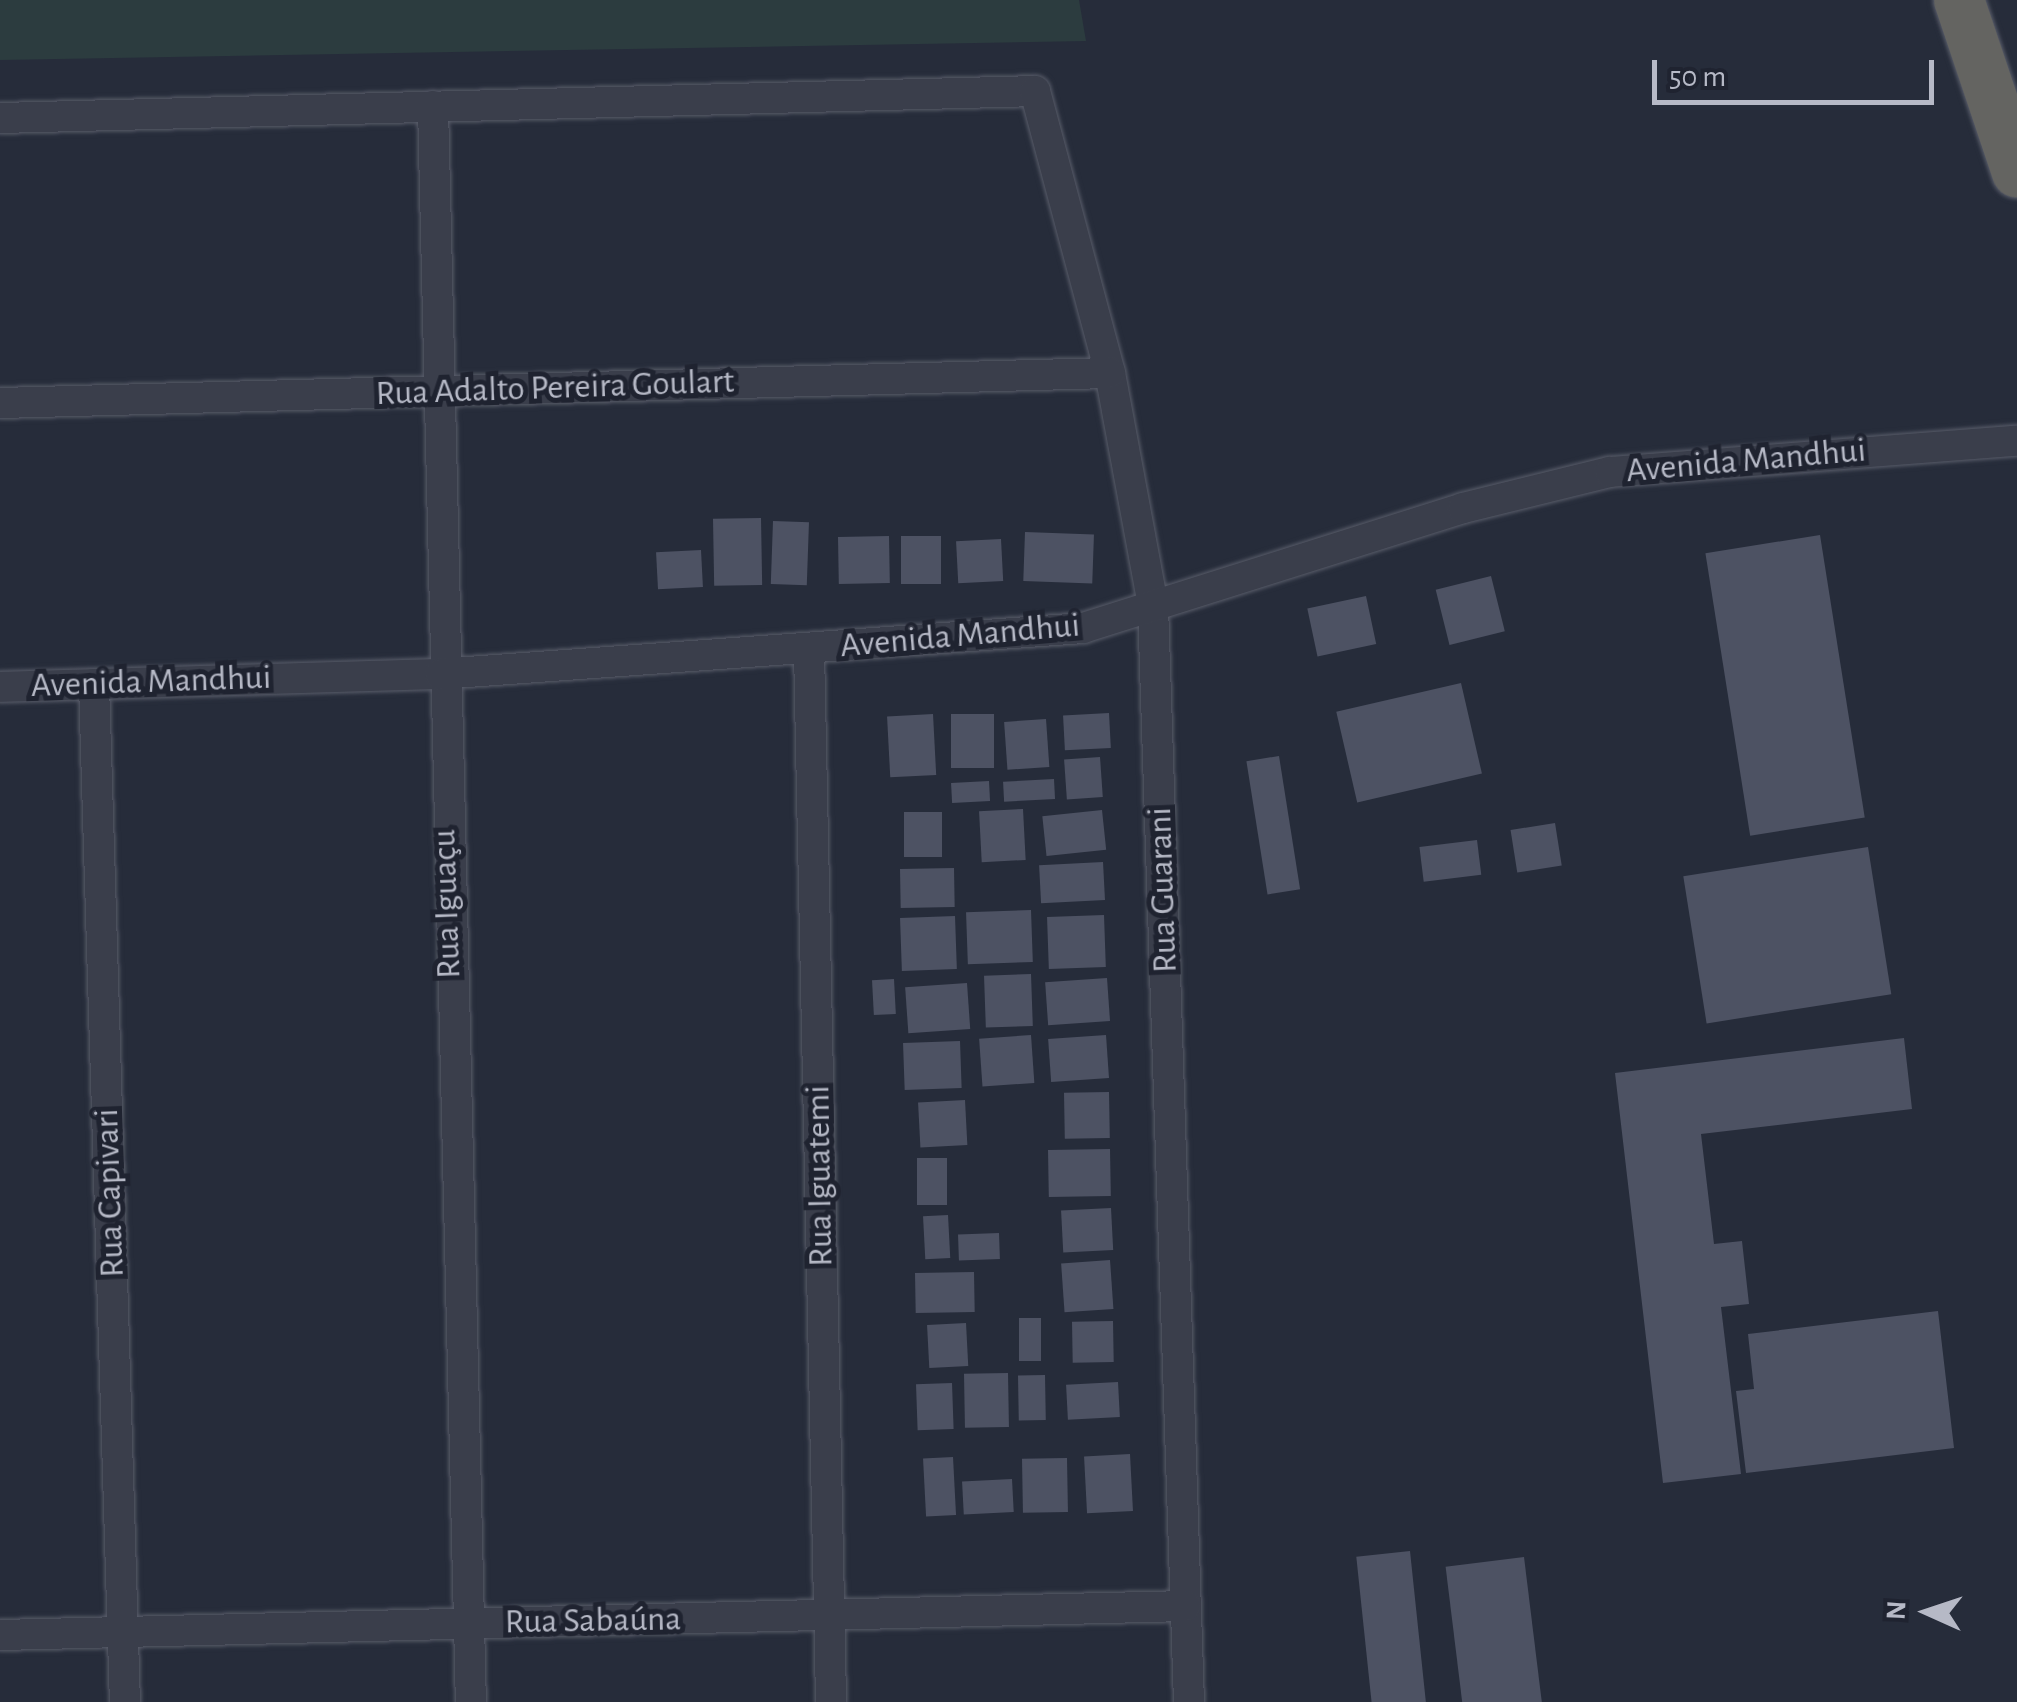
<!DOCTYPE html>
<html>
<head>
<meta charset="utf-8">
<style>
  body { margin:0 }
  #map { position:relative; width:2017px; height:1702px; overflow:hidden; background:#262c3a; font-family:"Alegreya Sans",sans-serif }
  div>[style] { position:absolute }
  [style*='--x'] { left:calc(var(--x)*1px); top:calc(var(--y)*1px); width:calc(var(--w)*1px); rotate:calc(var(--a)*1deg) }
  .green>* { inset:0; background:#2c3c3f }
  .building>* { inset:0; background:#4d5263; transform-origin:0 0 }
  .roads { filter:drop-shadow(0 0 2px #585c69) drop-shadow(0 0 2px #585c69) }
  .minor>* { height:30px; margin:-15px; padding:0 15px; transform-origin:15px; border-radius:15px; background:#3a3e4b }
  .trunk>* { height:50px; margin:-25px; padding:0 25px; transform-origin:25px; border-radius:25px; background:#646461 }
  span { translate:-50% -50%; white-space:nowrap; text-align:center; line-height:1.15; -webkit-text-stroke:10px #1f2330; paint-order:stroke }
  .street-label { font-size:35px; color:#b6b9c6 }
  .north { position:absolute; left:1877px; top:1562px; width:100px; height:100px; -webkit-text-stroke:8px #1f2330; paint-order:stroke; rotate:273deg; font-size:28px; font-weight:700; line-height:40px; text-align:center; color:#b6b9c6 }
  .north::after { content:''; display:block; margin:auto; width:35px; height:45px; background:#b6b9c6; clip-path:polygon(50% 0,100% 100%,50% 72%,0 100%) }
  .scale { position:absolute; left:1652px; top:60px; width:282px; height:45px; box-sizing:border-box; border:5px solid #b6b9c6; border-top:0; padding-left:12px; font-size:30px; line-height:35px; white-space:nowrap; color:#b6b9c6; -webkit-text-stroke:8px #1f2330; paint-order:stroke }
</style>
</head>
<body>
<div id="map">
  <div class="green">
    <i style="clip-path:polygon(0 0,1079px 0,1086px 41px,0 60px)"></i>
  </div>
  <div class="building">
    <i style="left:761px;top:518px;width:67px;height:48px;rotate:89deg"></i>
    <i style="left:773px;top:521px;width:36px;height:63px;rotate:2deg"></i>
    <i style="left:1025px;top:532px;width:69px;height:49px;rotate:2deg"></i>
    <i style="left:1820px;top:535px;width:286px;height:116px;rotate:81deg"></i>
    <i style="left:889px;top:536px;width:47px;height:51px;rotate:89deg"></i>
    <i style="left:941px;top:536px;width:48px;height:40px;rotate:90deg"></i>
    <i style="left:1001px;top:539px;width:42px;height:45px;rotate:87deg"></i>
    <i style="left:701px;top:550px;width:37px;height:45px;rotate:87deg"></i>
    <i style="left:1491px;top:576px;width:57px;height:57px;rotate:76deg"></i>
    <i style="left:1366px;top:596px;width:49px;height:60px;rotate:78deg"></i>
    <i style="left:1461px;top:683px;width:93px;height:128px;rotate:77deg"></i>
    <i style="left:1109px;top:713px;width:35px;height:46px;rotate:87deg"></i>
    <i style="left:933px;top:714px;width:61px;height:46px;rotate:87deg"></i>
    <i style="left:951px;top:714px;width:43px;height:54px"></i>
    <i style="left:1046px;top:719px;width:48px;height:42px;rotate:86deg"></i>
    <i style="left:1279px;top:756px;width:135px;height:33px;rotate:81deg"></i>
    <i style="left:1100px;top:757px;width:40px;height:36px;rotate:86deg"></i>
    <i style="left:1054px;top:779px;width:20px;height:51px;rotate:87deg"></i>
    <i style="left:989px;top:781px;width:20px;height:38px;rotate:87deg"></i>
    <i style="left:1023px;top:809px;width:51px;height:44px;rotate:87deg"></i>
    <i style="left:1102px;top:810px;width:40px;height:60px;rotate:84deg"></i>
    <i style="left:904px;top:812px;width:38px;height:45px"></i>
    <i style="left:1555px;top:823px;width:43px;height:45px;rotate:81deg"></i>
    <i style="left:1477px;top:840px;width:35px;height:58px;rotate:83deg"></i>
    <i style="left:1868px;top:847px;width:149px;height:187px;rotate:81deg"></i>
    <i style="left:1103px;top:862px;width:38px;height:64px;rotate:87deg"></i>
    <i style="left:954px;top:868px;width:39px;height:54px;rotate:89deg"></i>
    <i style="left:1031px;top:910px;width:52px;height:65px;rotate:88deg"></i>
    <i style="left:1104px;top:915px;width:52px;height:57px;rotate:88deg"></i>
    <i style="left:955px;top:916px;width:53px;height:55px;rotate:88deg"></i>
    <i style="left:1031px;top:974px;width:52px;height:47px;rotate:88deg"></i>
    <i style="left:1107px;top:978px;width:43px;height:62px;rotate:86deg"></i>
    <i style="left:894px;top:979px;width:35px;height:22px;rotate:87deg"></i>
    <i style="left:967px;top:983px;width:46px;height:62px;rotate:86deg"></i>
    <i style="left:1031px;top:1035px;width:48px;height:52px;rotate:86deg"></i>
    <i style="left:1106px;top:1035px;width:43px;height:58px;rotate:86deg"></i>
    <i style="clip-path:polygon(1904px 1038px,1912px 1109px,1701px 1134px,1714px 1244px,1742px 1241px,1749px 1304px,1721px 1307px,1741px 1474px,1663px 1483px,1615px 1073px)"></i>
    <i style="left:960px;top:1041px;width:47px;height:57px;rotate:88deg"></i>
    <i style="left:1109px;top:1092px;width:46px;height:45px;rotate:89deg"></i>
    <i style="left:965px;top:1100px;width:45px;height:47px;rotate:87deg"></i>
    <i style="left:1110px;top:1149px;width:47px;height:62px;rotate:89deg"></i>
    <i style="left:917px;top:1158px;width:30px;height:47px"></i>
    <i style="left:1111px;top:1208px;width:42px;height:50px;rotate:87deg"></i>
    <i style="left:948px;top:1215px;width:43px;height:25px;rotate:87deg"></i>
    <i style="left:999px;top:1233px;width:26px;height:41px;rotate:88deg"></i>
    <i style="left:1110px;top:1260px;width:49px;height:49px;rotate:86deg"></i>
    <i style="left:974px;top:1272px;width:40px;height:59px;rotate:89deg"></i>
    <i style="clip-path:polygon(1938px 1311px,1954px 1448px,1746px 1473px,1736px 1391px,1754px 1389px,1748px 1334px)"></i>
    <i style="left:1019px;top:1318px;width:22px;height:43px"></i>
    <i style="left:1113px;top:1321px;width:41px;height:41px;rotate:89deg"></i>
    <i style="left:966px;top:1323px;width:43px;height:39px;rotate:87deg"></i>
    <i style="left:1008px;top:1373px;width:54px;height:44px;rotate:89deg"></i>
    <i style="left:1045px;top:1375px;width:45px;height:27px;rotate:89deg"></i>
    <i style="left:1118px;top:1382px;width:35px;height:52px;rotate:87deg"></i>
    <i style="left:952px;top:1383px;width:46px;height:36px;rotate:88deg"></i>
    <i style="left:1130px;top:1454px;width:57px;height:46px;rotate:87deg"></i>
    <i style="left:953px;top:1457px;width:58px;height:30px;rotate:87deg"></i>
    <i style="left:1067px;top:1458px;width:54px;height:45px;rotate:89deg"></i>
    <i style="left:1012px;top:1479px;width:33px;height:50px;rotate:87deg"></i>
    <i style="left:1410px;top:1551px;width:152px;height:54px;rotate:84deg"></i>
    <i style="left:1524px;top:1557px;width:146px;height:79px;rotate:83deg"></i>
  </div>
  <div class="roads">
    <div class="minor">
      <i style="--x:433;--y:106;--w:1596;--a:88.64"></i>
      <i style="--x:0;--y:118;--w:1035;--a:-1.49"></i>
      <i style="--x:1035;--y:91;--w:292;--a:75.1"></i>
      <i style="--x:1110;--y:373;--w:237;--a:79.5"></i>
      <i style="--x:1153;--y:606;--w:1097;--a:88.12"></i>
      <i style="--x:0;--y:403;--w:1110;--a:-1.55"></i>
      <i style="--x:809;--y:650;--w:1052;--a:88.8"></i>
      <i style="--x:94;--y:684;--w:1018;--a:88.26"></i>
      <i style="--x:0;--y:687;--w:440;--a:-1.7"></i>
      <i style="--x:440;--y:674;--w:645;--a:-4.09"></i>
      <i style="--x:1083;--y:628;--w:398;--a:-17.5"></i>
      <i style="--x:1463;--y:508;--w:151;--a:-13.8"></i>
      <i style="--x:1610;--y:472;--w:408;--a:-4.4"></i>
      <i style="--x:0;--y:1635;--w:1186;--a:-1.4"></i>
    </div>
    <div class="trunk">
      <i style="--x:1959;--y:0;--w:182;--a:71.4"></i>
    </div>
  </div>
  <div class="street-label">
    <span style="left:555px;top:388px;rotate:-2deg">Rua Adalto Pereira Goulart</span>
    <span style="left:1746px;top:461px;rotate:-5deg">Avenida Mandhui</span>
    <span style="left:960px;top:636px;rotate:-5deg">Avenida Mandhui</span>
    <span style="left:151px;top:682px;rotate:-2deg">Avenida Mandhui</span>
    <span style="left:1163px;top:890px;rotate:-92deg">Rua Guarani</span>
    <span style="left:447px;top:904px;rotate:-92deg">Rua Iguaçu</span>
    <span style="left:820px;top:1176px;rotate:-91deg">Rua Iguatemi</span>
    <span style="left:110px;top:1193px;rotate:-92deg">Rua Capivari</span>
    <span style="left:593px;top:1621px;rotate:-1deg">Rua Sabaúna</span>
  </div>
  <div class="north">N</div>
  <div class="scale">50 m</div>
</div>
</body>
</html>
